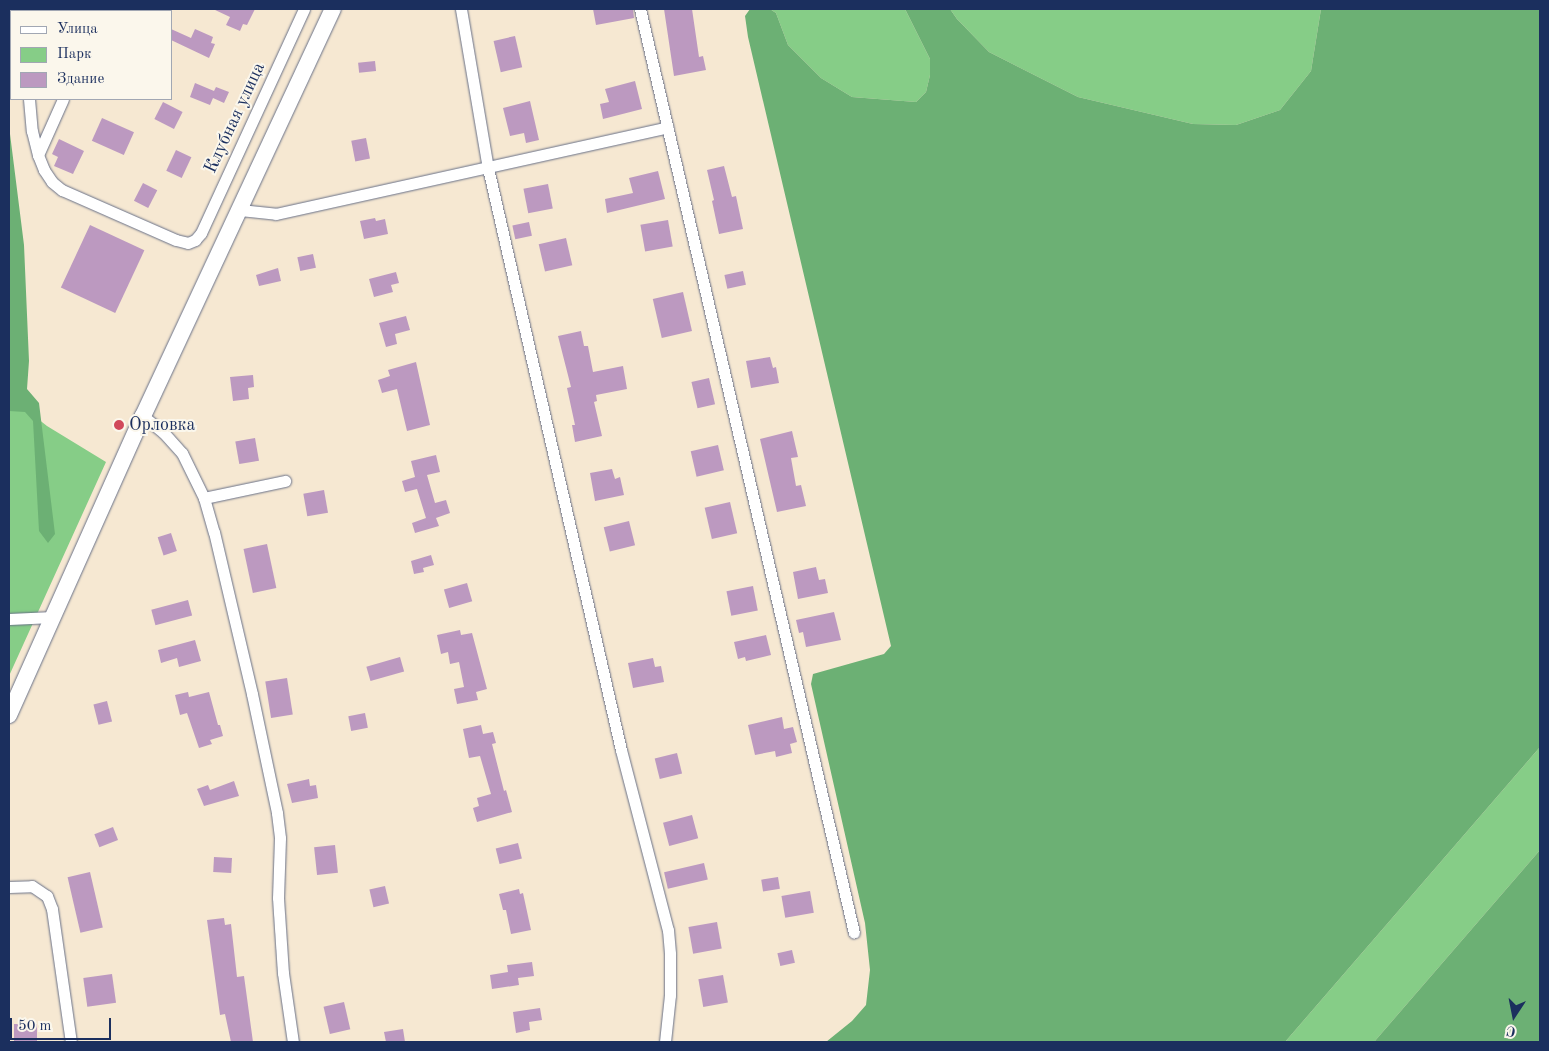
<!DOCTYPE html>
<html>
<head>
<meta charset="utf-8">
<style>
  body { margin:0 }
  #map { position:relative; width:1549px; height:1051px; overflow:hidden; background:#f6e8d2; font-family:"Old Standard TT",serif }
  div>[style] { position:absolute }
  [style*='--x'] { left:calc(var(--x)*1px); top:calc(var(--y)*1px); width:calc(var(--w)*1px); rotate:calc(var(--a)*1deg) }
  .green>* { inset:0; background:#86cd87 }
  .forest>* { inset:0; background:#6cb074 }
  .building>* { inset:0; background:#bc99c0; transform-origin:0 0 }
  .roads { filter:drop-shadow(0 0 1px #687087) drop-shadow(0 0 1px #687087) }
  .street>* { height:11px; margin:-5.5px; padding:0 5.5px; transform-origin:5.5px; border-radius:5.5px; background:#fff }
  .secondary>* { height:16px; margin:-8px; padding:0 8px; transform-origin:8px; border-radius:8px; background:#fff }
  .dots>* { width:14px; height:14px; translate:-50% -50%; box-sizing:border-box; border:2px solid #fbf7ec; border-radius:50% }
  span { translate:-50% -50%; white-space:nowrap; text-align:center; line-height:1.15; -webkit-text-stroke:4px #fbf7ec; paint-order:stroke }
  .street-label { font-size:18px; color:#1b2f5e }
  .poi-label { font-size:18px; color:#1b2f5e }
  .left { translate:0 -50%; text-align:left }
  .frame { position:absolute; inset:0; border:10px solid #1b2f5e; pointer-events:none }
  .legend { position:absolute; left:10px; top:10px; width:162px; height:90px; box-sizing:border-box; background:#fbf7ec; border:1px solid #a1a7b3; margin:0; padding:6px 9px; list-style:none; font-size:15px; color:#1b2f5e }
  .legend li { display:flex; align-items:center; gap:10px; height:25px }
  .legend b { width:25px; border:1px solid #a1a7b3 }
  .north { position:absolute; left:1489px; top:991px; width:50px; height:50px; -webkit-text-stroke:4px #fbf7ec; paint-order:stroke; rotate:191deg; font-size:14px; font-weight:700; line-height:20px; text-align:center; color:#1b2f5e }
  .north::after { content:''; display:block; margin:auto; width:18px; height:22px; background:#1b2f5e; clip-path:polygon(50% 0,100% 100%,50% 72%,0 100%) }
  .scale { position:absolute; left:10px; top:1018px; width:101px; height:22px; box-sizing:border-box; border:2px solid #1b2f5e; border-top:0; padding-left:6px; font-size:15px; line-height:18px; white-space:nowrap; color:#1b2f5e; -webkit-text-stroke:4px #fbf7ec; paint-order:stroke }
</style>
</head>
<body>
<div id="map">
  <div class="green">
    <i style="clip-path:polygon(770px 9px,905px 9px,930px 59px,930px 75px,926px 92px,916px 102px,852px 97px,821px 78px,788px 45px,776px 13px)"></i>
    <i style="clip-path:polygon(950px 9px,1321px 9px,1311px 71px,1280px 110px,1236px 125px,1193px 124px,1078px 97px,989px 52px,957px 19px)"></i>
    <i style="clip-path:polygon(9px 396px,47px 426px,106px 462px,9px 676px)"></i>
    <i style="clip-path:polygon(1540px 747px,1540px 850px,1374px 1042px,1285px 1042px)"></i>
  </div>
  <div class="forest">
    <i style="clip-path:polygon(750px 9px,770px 9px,776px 13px,788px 45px,821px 78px,852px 97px,916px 102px,926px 92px,930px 75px,930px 59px,905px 9px,950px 9px,957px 19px,989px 52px,1078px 97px,1193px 124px,1236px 125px,1280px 110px,1311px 71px,1321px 9px,1540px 9px,1540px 747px,1285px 1042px,826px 1042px,852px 1021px,866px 1005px,870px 970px,865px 923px,811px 684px,813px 674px,884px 654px,891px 646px,748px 37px,745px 16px)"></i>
    <i style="clip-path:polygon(9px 126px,24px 245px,29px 361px,27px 389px,39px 403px,55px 534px,48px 543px,39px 531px,33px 421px,25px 412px,9px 411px)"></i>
    <i style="clip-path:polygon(1540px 850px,1540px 1042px,1374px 1042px)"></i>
  </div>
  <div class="building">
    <i style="clip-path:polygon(213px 9px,255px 9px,247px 25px,243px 24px,240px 31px,226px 25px,230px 17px)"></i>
    <i style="clip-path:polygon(593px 9px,633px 9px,634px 18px,596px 25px)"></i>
    <i style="clip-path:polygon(664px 9px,692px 9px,699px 57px,703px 56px,706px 70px,674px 76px)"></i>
    <i style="clip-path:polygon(171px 29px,191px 38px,195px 29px,213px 37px,211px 43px,215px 44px,209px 58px,171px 40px)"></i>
    <i style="left:515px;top:36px;width:32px;height:22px;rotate:77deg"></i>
    <i style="left:375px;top:61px;width:10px;height:17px;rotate:84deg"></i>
    <i style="clip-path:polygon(635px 81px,642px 109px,603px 119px,600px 104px,609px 102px,605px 89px)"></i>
    <i style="clip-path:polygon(195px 83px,214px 91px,216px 87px,229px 92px,224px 103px,213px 98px,210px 105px,190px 97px)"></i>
    <i style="clip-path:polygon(530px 101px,539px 140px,526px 143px,524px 133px,510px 136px,503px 108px)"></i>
    <i style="left:163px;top:102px;width:22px;height:19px;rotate:27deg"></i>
    <i style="left:102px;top:118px;width:35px;height:25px;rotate:24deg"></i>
    <i style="left:366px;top:138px;width:21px;height:15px;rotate:79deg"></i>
    <i style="clip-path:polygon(59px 139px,84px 151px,73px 174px,54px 166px,58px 157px,52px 154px)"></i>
    <i style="left:176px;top:150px;width:17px;height:23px;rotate:25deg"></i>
    <i style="clip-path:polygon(724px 166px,732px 197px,736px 196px,743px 229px,719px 234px,712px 201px,714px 200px,707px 170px)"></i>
    <i style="clip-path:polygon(658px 171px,665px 199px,607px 213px,605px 199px,633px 193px,629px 178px)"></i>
    <i style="left:143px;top:183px;width:16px;height:20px;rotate:27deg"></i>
    <i style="left:548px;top:184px;width:25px;height:25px;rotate:79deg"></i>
    <i style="clip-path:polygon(375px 218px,376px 221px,385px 219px,388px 234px,364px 239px,360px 221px)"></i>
    <i style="left:668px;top:220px;width:27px;height:28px;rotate:80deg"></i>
    <i style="left:529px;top:222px;width:14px;height:17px;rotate:78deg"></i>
    <i style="left:90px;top:225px;width:60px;height:69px;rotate:25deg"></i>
    <i style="left:566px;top:238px;width:28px;height:28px;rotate:77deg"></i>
    <i style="left:313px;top:254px;width:14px;height:16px;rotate:78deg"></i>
    <i style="clip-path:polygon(278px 268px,281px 281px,259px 286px,256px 275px)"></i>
    <i style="left:743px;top:271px;width:14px;height:19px;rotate:78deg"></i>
    <i style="clip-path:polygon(396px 272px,399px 283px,391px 285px,393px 292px,374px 297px,369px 279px)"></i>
    <i style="left:683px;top:292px;width:40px;height:31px;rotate:77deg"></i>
    <i style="clip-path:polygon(406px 316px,410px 330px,395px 334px,397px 344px,386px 347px,379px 323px)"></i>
    <i style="clip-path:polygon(581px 331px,584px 346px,588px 346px,593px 372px,623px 366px,627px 389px,596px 395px,597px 401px,594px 402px,602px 436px,575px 442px,572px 425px,575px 425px,567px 388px,571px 387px,558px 336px)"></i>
    <i style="clip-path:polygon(770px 357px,773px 368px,776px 367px,779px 383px,751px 388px,746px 361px)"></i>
    <i style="clip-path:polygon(416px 362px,430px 425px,407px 431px,397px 389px,382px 393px,378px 380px,390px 376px,388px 370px)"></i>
    <i style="clip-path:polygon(253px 375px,254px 387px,248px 388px,249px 399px,233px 401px,230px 377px)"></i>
    <i style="left:709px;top:378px;width:27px;height:18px;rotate:77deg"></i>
    <i style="clip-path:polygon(792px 431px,798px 457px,791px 458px,796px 486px,801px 485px,806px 506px,777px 512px,760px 439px)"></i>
    <i style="left:255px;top:438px;width:23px;height:20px;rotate:80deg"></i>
    <i style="left:718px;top:445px;width:26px;height:28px;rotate:77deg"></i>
    <i style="clip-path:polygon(436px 455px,440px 472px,427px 475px,435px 503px,446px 500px,450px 513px,436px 518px,439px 526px,415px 533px,412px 523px,426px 518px,417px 489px,405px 492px,402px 481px,415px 477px,411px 461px)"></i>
    <i style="clip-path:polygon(612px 469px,615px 479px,620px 477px,624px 495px,595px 501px,590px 473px)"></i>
    <i style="left:324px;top:490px;width:23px;height:21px;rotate:80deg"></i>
    <i style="left:730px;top:502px;width:32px;height:26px;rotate:77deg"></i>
    <i style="left:629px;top:521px;width:25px;height:26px;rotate:76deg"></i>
    <i style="left:171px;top:533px;width:19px;height:14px;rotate:72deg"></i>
    <i style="left:267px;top:544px;width:45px;height:24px;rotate:78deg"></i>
    <i style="clip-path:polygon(431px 555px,434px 565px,423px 568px,424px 572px,414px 574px,411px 561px)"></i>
    <i style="clip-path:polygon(816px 567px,819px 580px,825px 579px,828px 593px,798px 599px,793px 572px)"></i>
    <i style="left:467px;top:583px;width:19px;height:24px;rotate:74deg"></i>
    <i style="left:753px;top:586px;width:25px;height:27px;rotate:79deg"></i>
    <i style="left:188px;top:600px;width:16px;height:38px;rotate:75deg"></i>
    <i style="clip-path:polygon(834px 612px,841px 640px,806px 647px,803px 632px,799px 633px,796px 620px)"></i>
    <i style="clip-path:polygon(460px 630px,461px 635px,472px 633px,487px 689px,476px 692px,478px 700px,457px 704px,454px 689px,464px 687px,459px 662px,450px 664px,448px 652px,441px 654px,437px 635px)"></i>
    <i style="clip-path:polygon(766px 635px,771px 655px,746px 661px,745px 657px,738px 659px,734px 642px)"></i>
    <i style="clip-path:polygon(195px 640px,201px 661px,179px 667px,177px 658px,161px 663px,158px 650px)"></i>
    <i style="left:400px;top:657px;width:15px;height:35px;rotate:74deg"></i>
    <i style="clip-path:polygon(653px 658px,655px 667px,661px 666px,664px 682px,633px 688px,628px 663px)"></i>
    <i style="left:287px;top:678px;width:37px;height:22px;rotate:81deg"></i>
    <i style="clip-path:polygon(188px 692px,189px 697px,209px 692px,218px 725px,220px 725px,223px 736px,210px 740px,212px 744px,199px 748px,187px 713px,180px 715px,175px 695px)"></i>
    <i style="left:107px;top:701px;width:21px;height:14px;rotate:76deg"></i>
    <i style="left:365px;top:713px;width:15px;height:17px;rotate:79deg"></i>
    <i style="clip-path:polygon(782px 717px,784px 729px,793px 727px,797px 742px,790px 744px,792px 753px,776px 757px,775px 751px,755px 755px,748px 725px)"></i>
    <i style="clip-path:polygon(481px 725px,483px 734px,493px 732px,496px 743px,492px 744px,504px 791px,506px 790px,512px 812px,477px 822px,473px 808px,479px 806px,477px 798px,491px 794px,480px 756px,469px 758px,463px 729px)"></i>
    <i style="left:677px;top:753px;width:21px;height:23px;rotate:76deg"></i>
    <i style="clip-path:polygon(309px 779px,310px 786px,316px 785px,318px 798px,292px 803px,287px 784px)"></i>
    <i style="clip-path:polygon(234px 781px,239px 796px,204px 806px,197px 789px,208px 785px,210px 790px)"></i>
    <i style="left:692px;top:815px;width:24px;height:30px;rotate:75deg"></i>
    <i style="left:113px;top:827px;width:14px;height:20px;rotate:69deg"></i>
    <i style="left:518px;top:843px;width:16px;height:23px;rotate:76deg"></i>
    <i style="left:335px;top:845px;width:28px;height:21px;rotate:84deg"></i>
    <i style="left:214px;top:857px;width:18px;height:15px;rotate:3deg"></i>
    <i style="left:704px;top:863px;width:17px;height:41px;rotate:77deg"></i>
    <i style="left:90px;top:872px;width:57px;height:23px;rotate:77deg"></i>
    <i style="left:778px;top:877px;width:12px;height:17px;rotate:81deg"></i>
    <i style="left:385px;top:886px;width:18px;height:16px;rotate:77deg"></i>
    <i style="clip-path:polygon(519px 889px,520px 894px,523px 893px,531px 930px,511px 934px,506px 910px,503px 910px,499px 894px)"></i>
    <i style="left:810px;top:891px;width:22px;height:29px;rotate:80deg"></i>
    <i style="clip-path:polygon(224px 918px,225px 925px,231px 924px,237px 977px,244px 976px,253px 1042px,231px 1042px,225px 1014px,220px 1015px,207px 920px)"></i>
    <i style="left:717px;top:922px;width:27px;height:29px;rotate:80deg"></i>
    <i style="left:792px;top:950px;width:13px;height:15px;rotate:77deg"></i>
    <i style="clip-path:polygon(532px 962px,534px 976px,518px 978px,519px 985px,492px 989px,490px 975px,508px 972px,507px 965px)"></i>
    <i style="left:112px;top:974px;width:29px;height:29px;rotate:82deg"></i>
    <i style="left:723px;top:975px;width:28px;height:25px;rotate:80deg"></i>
    <i style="left:344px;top:1002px;width:28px;height:21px;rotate:77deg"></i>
    <i style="clip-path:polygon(540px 1008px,542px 1020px,529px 1022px,530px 1030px,516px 1033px,513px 1012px)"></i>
    <i style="left:37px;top:1024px;width:18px;height:23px;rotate:90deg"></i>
    <i style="clip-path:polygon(403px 1029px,405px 1042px,386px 1042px,384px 1032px)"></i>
  </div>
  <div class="roads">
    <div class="street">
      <i style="--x:17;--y:9;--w:2;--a:90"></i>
      <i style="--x:461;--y:9;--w:161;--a:80.4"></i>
      <i style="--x:488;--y:168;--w:597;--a:77.13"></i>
      <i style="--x:621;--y:750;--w:186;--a:75.4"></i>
      <i style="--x:668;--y:930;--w:24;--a:85"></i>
      <i style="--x:670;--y:954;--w:41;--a:90"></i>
      <i style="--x:670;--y:995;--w:47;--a:96.1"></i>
      <i style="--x:640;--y:9;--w:948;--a:76.96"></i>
      <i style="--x:101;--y:11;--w:3;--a:-45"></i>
      <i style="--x:29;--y:99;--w:32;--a:85"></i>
      <i style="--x:32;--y:131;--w:25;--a:76"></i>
      <i style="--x:38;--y:155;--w:16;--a:68"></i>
      <i style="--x:44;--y:170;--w:14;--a:56"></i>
      <i style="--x:52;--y:182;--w:13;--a:39"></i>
      <i style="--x:62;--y:190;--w:124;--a:23.7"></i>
      <i style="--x:176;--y:240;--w:12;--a:14"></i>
      <i style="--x:188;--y:243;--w:8;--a:-23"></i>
      <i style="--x:195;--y:240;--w:9;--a:-49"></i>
      <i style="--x:201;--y:233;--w:247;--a:-65.3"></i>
      <i style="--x:38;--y:155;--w:61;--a:-65.9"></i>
      <i style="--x:240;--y:210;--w:36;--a:6"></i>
      <i style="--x:276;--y:214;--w:401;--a:-12.5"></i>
      <i style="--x:143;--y:416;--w:26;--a:39"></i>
      <i style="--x:163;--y:432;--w:28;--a:48"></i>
      <i style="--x:182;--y:453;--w:50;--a:63.9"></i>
      <i style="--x:204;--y:498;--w:35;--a:74"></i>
      <i style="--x:214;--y:532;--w:166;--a:76.8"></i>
      <i style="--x:252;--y:694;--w:122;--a:78.1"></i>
      <i style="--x:277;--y:813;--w:25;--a:83"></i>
      <i style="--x:280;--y:838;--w:60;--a:91.9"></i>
      <i style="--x:278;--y:898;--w:75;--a:86.2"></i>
      <i style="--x:283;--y:973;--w:70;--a:81.8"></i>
      <i style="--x:204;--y:498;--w:83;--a:-11.9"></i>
      <i style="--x:9;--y:619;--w:44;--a:-2.6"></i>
      <i style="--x:9;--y:887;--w:23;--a:-2"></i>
      <i style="--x:32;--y:886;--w:18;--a:34"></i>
      <i style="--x:47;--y:896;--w:14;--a:69"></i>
      <i style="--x:52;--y:909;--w:134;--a:81.9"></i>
    </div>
    <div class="secondary">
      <i style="--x:9;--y:715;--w:328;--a:-65.9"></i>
      <i style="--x:143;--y:416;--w:449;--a:-65"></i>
    </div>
  </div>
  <div class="dots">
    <i style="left:119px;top:425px;background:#d1495b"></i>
  </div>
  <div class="street-label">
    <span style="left:235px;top:118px;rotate:-65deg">Клубная улица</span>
  </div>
  <div class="poi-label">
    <span class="left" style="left:129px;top:425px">Орловка</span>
  </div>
  <div class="frame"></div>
  <ul class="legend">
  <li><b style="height:6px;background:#fff"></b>Улица</li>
  <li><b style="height:14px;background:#86cd87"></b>Парк</li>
  <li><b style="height:14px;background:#bc99c0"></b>Здание</li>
  </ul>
  <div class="north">С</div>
  <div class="scale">50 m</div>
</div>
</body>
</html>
